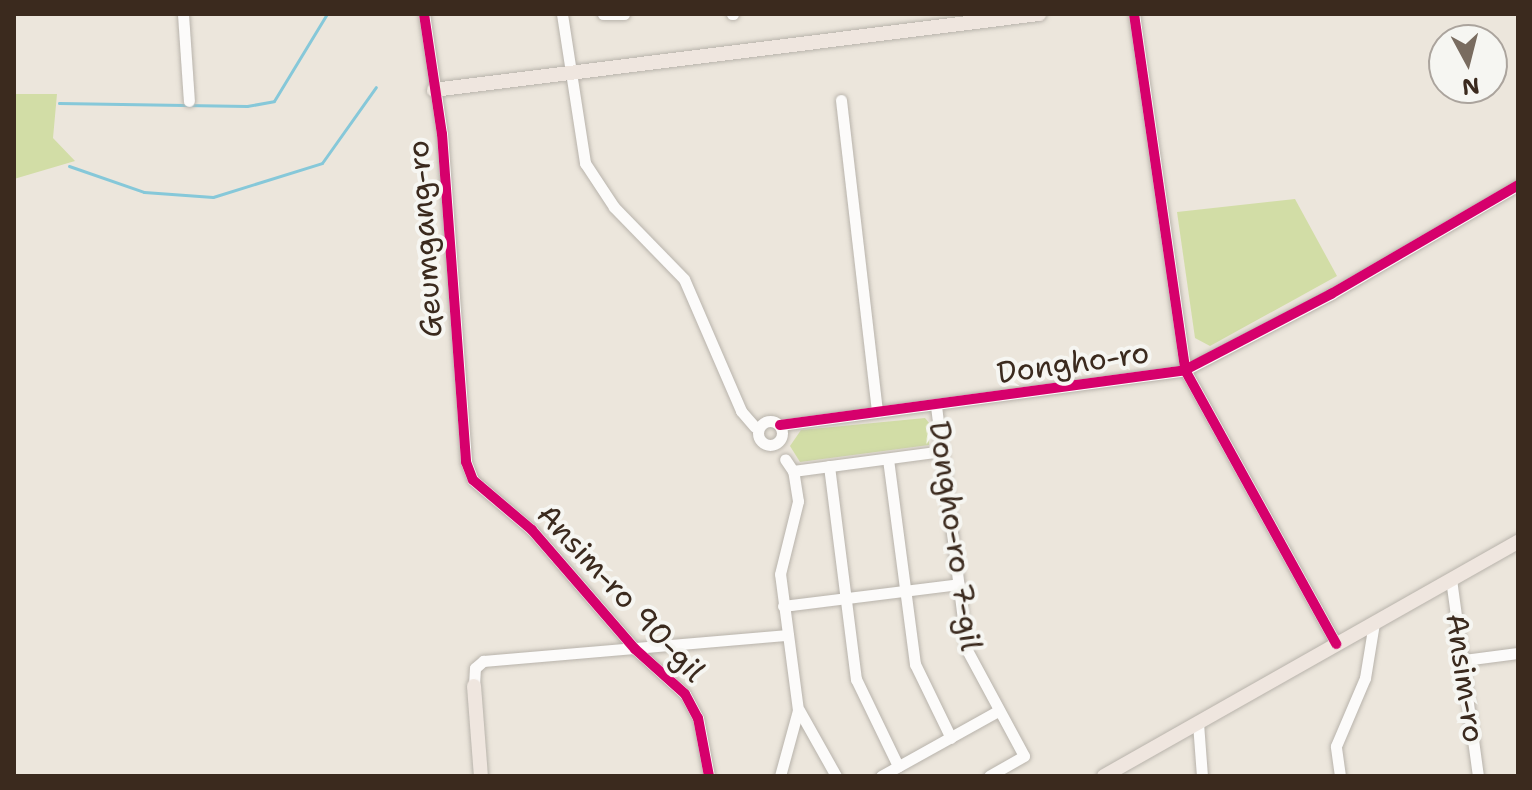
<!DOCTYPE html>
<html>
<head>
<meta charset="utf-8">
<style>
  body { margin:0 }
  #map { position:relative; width:1532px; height:790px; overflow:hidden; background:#ece6dc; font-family:"Shantell Sans",sans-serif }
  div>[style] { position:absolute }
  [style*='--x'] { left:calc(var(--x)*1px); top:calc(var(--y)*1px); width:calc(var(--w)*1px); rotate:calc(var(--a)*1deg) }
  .green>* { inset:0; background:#d2dda6 }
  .stream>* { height:3px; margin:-1.5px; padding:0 1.5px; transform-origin:1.5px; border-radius:1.5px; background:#86c8d9 }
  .roads { filter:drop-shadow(0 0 2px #b8b3ab) drop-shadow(0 0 2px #b8b3ab) }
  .minor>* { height:11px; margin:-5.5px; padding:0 5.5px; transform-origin:5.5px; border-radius:5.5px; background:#fcfbfa }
  .minor>.ring { margin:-5.5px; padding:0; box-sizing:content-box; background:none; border:11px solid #fcfbfa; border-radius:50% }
  .major>* { height:14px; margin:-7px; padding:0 7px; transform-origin:7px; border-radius:7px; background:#efe6df }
  .cycleway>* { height:10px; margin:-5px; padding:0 5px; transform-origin:5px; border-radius:5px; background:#d6006c }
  span { translate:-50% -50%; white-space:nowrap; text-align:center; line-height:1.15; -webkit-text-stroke:8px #f6f6f2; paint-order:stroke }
  .street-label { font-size:30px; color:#3b2a1e }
  .frame { position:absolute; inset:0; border:16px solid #3b2a1e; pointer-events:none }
  .north { position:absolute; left:1428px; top:24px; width:80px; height:80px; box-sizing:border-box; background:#f6f6f2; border:2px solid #aba49d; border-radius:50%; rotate:173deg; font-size:22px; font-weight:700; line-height:32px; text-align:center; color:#3b2a1e }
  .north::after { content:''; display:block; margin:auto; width:28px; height:36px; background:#796c60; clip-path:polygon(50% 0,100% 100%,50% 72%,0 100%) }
</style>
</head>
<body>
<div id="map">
  <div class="green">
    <i style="clip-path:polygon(14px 94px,57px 94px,53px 138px,75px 161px,14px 179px)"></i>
    <i style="clip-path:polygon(1295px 199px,1337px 276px,1210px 346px,1195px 338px,1177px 212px)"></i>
    <i style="clip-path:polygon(925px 418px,930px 424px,929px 445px,800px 462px,790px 446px,801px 430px)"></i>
  </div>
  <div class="stream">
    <i style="--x:59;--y:103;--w:188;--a:0.9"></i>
    <i style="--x:247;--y:106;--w:27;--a:-10"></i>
    <i style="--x:274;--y:101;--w:102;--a:-58.7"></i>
    <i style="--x:69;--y:166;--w:79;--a:19.1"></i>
    <i style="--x:144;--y:192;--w:69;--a:4.1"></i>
    <i style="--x:213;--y:197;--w:114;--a:-17.3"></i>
    <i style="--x:322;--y:163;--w:93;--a:-54.6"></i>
  </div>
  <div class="roads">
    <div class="minor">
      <i style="--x:183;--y:14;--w:87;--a:86.1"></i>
      <i style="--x:424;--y:14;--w:121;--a:81.5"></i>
      <i style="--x:442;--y:134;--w:329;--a:85.8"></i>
      <i style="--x:466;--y:462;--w:19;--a:69"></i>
      <i style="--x:473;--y:480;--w:77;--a:40.3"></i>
      <i style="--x:532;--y:530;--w:157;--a:49.1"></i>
      <i style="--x:635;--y:649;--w:67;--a:42"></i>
      <i style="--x:685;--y:694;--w:27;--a:62"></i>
      <i style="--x:698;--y:718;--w:59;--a:79.3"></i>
      <i style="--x:562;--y:14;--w:151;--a:81.2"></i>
      <i style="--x:585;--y:163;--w:53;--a:56.6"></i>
      <i style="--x:614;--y:207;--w:100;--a:45.8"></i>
      <i style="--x:684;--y:279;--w:144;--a:66.6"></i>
      <i style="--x:741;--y:411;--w:21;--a:49"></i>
      <i style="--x:603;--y:14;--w:21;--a:0"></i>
      <i style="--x:732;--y:14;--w:1;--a:0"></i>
      <i style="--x:1134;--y:14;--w:360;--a:81.8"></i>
      <i style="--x:1185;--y:370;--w:313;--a:61.1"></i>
      <i style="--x:841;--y:100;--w:314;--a:83.4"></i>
      <i style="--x:936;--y:406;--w:246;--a:82.8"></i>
      <i style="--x:967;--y:650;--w:120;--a:61.7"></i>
      <i style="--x:1024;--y:756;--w:40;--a:150.3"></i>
      <i class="ring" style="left:758px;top:421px;width:13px;height:13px"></i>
      <i style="--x:780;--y:425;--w:409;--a:-7.7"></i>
      <i style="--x:1185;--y:370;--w:165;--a:-27.5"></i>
      <i style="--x:1331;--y:294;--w:216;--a:-30.2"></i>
      <i style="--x:888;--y:459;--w:207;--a:82.5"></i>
      <i style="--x:915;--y:664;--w:82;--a:64.1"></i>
      <i style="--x:829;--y:466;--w:215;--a:82.8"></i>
      <i style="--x:856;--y:679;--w:97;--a:64.2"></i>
      <i style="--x:793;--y:471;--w:150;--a:-7.6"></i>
      <i style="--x:1451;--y:579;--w:199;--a:82.2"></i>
      <i style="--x:783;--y:606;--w:177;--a:-7.1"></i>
      <i style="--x:1464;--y:660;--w:54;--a:-7.4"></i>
      <i style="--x:474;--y:686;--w:18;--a:-87"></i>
      <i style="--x:475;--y:668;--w:11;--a:-41"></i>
      <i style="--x:483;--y:661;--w:306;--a:-4.9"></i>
      <i style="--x:799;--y:710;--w:76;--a:60.7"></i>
      <i style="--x:1198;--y:723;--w:53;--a:85.7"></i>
      <i style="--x:780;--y:776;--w:68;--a:-74.7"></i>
      <i style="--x:798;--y:710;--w:137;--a:-97.5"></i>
      <i style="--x:780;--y:574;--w:75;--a:-76.1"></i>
      <i style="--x:798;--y:501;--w:30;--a:-99"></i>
      <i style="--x:793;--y:471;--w:14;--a:-124"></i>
      <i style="--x:881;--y:776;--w:134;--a:-29.1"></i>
      <i style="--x:1340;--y:776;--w:30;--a:-98"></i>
      <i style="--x:1336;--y:746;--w:74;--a:-66.9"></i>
      <i style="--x:1365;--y:678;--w:56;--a:-80.7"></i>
    </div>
    <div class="major">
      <i style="--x:434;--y:90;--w:610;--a:-7.16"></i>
      <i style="--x:474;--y:686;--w:90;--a:85.6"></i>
      <i style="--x:1104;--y:776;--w:476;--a:-29.5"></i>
    </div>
  </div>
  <div class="cycleway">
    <i style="--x:424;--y:14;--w:121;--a:81.5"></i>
    <i style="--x:442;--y:134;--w:329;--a:85.8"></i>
    <i style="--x:466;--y:462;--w:19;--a:69"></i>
    <i style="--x:473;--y:480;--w:77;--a:40.3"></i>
    <i style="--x:532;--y:530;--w:157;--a:49.1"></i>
    <i style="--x:635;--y:649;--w:67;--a:42"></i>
    <i style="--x:685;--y:694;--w:27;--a:62"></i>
    <i style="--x:698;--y:718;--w:59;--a:79.3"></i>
    <i style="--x:1134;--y:14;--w:360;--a:81.8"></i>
    <i style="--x:1185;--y:370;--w:313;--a:61.1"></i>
    <i style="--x:780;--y:425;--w:409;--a:-7.7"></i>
    <i style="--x:1185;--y:370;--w:165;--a:-27.5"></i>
    <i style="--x:1331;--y:294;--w:216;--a:-30.2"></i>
  </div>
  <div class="street-label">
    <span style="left:425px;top:239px;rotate:-94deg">Geumgang-ro</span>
    <span style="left:1073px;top:363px;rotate:-8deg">Dongho-ro</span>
    <span style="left:955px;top:536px;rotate:82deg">Dongho-ro 7-gil</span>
    <span style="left:621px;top:593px;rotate:47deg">Ansim-ro 90-gil</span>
    <span style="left:1465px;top:678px;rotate:82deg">Ansim-ro</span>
  </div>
  <div class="frame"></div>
  <div class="north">N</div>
</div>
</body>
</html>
